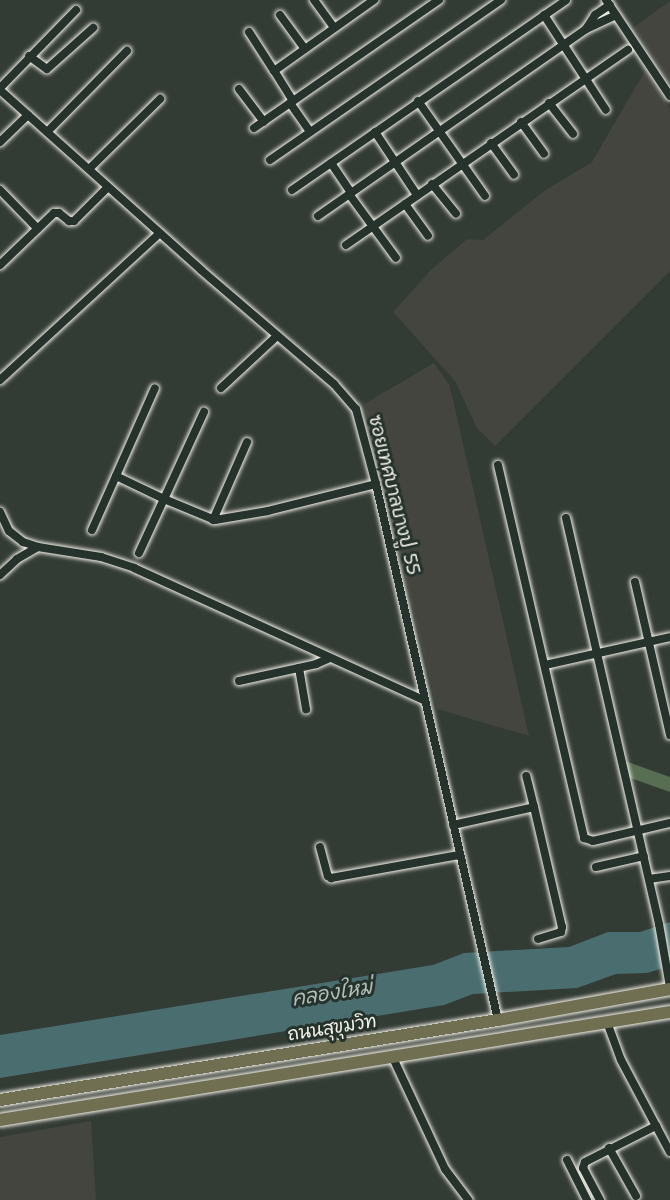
<!DOCTYPE html>
<html>
<head>
<meta charset="utf-8">
<style>
  body { margin:0 }
  #map { position:relative; width:670px; height:1200px; overflow:hidden; background:#333b35; font-family:"Shantell Sans","Playpen Sans Thai",sans-serif }
  div>[style] { position:absolute }
  [style*='--x'] { left:calc(var(--x)*1px); top:calc(var(--y)*1px); width:calc(var(--w)*1px); rotate:calc(var(--a)*1deg) }
  .built>* { inset:0; background:#43453e }
  .green>* { inset:0; background:#576e52 }
  .water>* { inset:0; background:#4a6e70 }
  .roads { filter:drop-shadow(0 0 2px #f4f1e8) drop-shadow(0 0 2px #f4f1e8) }
  .minor>* { height:8px; margin:-4px; padding:0 4px; transform-origin:4px; border-radius:4px; background:#26332d }
  .highway>* { height:12px; margin:-6px; padding:0 6px; transform-origin:6px; border-radius:6px; background:#716f52 }
  span { translate:-50% -50%; white-space:nowrap; text-align:center; line-height:1.15; -webkit-text-stroke:6px #26332d; paint-order:stroke }
  .street-label { font-size:18px; color:#f4f1e8 }
  .water-label { font-size:20px; color:#b0bdb8; font-style:italic }
</style>
</head>
<body>
<div id="map">
  <div class="built">
    <i style="clip-path:polygon(670px 1px,670px 83px,634px 27px)"></i>
    <i style="clip-path:polygon(645px 71px,670px 109px,670px 271px,495px 446px,477px 428px,455px 381px,393px 312px,431px 270px,467px 239px,483px 240px,544px 191px,592px 162px)"></i>
    <i style="clip-path:polygon(434px 363px,450px 386px,529px 736px,437px 709px,364px 404px)"></i>
    <i style="clip-path:polygon(91px 1121px,96px 1200px,0 1200px,0 1137px)"></i>
  </div>
  <div class="green">
    <i style="clip-path:polygon(622px 760px,670px 777px,670px 792px,625px 776px)"></i>
  </div>
  <div class="water">
    <i style="clip-path:polygon(670px 922px,670px 966px,647px 973px,616px 974px,577px 988px,473px 994px,444px 1005px,0 1078px,0 1035px,433px 965px,464px 953px,569px 947px,608px 932px,640px 932px)"></i>
  </div>
  <div class="roads">
    <div class="minor">
      <i style="--x:314;--y:0;--w:34;--a:54"></i>
      <i style="--x:606;--y:0;--w:115;--a:56.3"></i>
      <i style="--x:280;--y:15;--w:42;--a:53.7"></i>
      <i style="--x:544;--y:15;--w:113;--a:56.9"></i>
      <i style="--x:586;--y:29;--w:17;--a:-57"></i>
      <i style="--x:595;--y:15;--w:18;--a:-34"></i>
      <i style="--x:249;--y:32;--w:46;--a:57.3"></i>
      <i style="--x:29;--y:56;--w:22;--a:36"></i>
      <i style="--x:47;--y:69;--w:62;--a:-41.7"></i>
      <i style="--x:0;--y:88;--w:109;--a:-45.7"></i>
      <i style="--x:239;--y:89;--w:41;--a:52.9"></i>
      <i style="--x:0;--y:90;--w:270;--a:41.8"></i>
      <i style="--x:201;--y:270;--w:175;--a:40.6"></i>
      <i style="--x:334;--y:384;--w:33;--a:49"></i>
      <i style="--x:356;--y:409;--w:78;--a:75.1"></i>
      <i style="--x:376;--y:484;--w:550;--a:77.18"></i>
      <i style="--x:293;--y:101;--w:36;--a:-122"></i>
      <i style="--x:274;--y:71;--w:123;--a:-35.4"></i>
      <i style="--x:418;--y:101;--w:116;--a:54.8"></i>
      <i style="--x:290;--y:103;--w:35;--a:55"></i>
      <i style="--x:549;--y:103;--w:39;--a:52"></i>
      <i style="--x:521;--y:122;--w:39;--a:54"></i>
      <i style="--x:254;--y:128;--w:225;--a:-34.7"></i>
      <i style="--x:47;--y:132;--w:114;--a:-45.4"></i>
      <i style="--x:375;--y:132;--w:76;--a:56.3"></i>
      <i style="--x:0;--y:142;--w:39;--a:-44"></i>
      <i style="--x:491;--y:143;--w:39;--a:54"></i>
      <i style="--x:270;--y:160;--w:281;--a:-34.7"></i>
      <i style="--x:331;--y:163;--w:36;--a:56"></i>
      <i style="--x:89;--y:169;--w:100;--a:-44.6"></i>
      <i style="--x:432;--y:184;--w:38;--a:51"></i>
      <i style="--x:0;--y:190;--w:54;--a:45.7"></i>
      <i style="--x:292;--y:190;--w:333;--a:-34.7"></i>
      <i style="--x:349;--y:194;--w:79;--a:53.7"></i>
      <i style="--x:405;--y:204;--w:39;--a:54"></i>
      <i style="--x:318;--y:216;--w:327;--a:-34.9"></i>
      <i style="--x:586;--y:29;--w:33;--a:-25"></i>
      <i style="--x:346;--y:245;--w:343;--a:-34.7"></i>
      <i style="--x:0;--y:265;--w:75;--a:-43.9"></i>
      <i style="--x:54;--y:213;--w:5;--a:0"></i>
      <i style="--x:59;--y:213;--w:13;--a:39"></i>
      <i style="--x:69;--y:221;--w:5;--a:0"></i>
      <i style="--x:74;--y:221;--w:48;--a:-45"></i>
      <i style="--x:0;--y:380;--w:217;--a:-42.6"></i>
      <i style="--x:221;--y:388;--w:76;--a:-42.9"></i>
      <i style="--x:498;--y:465;--w:383;--a:77"></i>
      <i style="--x:584;--y:838;--w:9;--a:18"></i>
      <i style="--x:593;--y:841;--w:79;--a:-13.2"></i>
      <i style="--x:116;--y:476;--w:53;--a:25.6"></i>
      <i style="--x:164;--y:499;--w:96;--a:-65.3"></i>
      <i style="--x:0;--y:512;--w:21;--a:65"></i>
      <i style="--x:9;--y:531;--w:18;--a:38"></i>
      <i style="--x:23;--y:542;--w:16;--a:18"></i>
      <i style="--x:38;--y:547;--w:64;--a:9"></i>
      <i style="--x:101;--y:557;--w:35;--a:18"></i>
      <i style="--x:134;--y:568;--w:319;--a:24.5"></i>
      <i style="--x:566;--y:518;--w:417;--a:77.1"></i>
      <i style="--x:659;--y:924;--w:64;--a:80.1"></i>
      <i style="--x:213;--y:520;--w:85;--a:-66.4"></i>
      <i style="--x:92;--y:530;--w:155;--a:-66.1"></i>
      <i style="--x:139;--y:553;--w:60;--a:-65.2"></i>
      <i style="--x:164;--y:499;--w:55;--a:22.4"></i>
      <i style="--x:215;--y:520;--w:54;--a:-9.6"></i>
      <i style="--x:268;--y:511;--w:111;--a:-14"></i>
      <i style="--x:0;--y:575;--w:23;--a:-43"></i>
      <i style="--x:17;--y:559;--w:24;--a:-30"></i>
      <i style="--x:635;--y:582;--w:157;--a:77.1"></i>
      <i style="--x:545;--y:665;--w:128;--a:-12.6"></i>
      <i style="--x:299;--y:668;--w:42;--a:80.3"></i>
      <i style="--x:239;--y:681;--w:79;--a:-12.4"></i>
      <i style="--x:316;--y:664;--w:15;--a:-23"></i>
      <i style="--x:534;--y:807;--w:123;--a:76.9"></i>
      <i style="--x:562;--y:927;--w:5;--a:101"></i>
      <i style="--x:561;--y:932;--w:24;--a:163"></i>
      <i style="--x:453;--y:825;--w:83;--a:-12.5"></i>
      <i style="--x:534;--y:807;--w:32;--a:-104"></i>
      <i style="--x:320;--y:847;--w:30;--a:75"></i>
      <i style="--x:328;--y:876;--w:4;--a:34"></i>
      <i style="--x:331;--y:878;--w:130;--a:-10.2"></i>
      <i style="--x:596;--y:867;--w:49;--a:-12.9"></i>
      <i style="--x:649;--y:879;--w:21;--a:-8"></i>
      <i style="--x:607;--y:1022;--w:40;--a:69.8"></i>
      <i style="--x:621;--y:1060;--w:104;--a:62"></i>
      <i style="--x:393;--y:1058;--w:123;--a:64.9"></i>
      <i style="--x:445;--y:1169;--w:39;--a:53"></i>
      <i style="--x:609;--y:1148;--w:55;--a:60.6"></i>
      <i style="--x:567;--y:1160;--w:45;--a:63.4"></i>
      <i style="--x:600;--y:1200;--w:36;--a:-118"></i>
      <i style="--x:583;--y:1168;--w:6;--a:-72"></i>
      <i style="--x:585;--y:1162;--w:80;--a:-26.9"></i>
    </div>
    <div class="highway">
      <i style="--x:0;--y:1100;--w:504;--a:-9.13"></i>
      <i style="--x:498;--y:1020;--w:175;--a:-10.2"></i>
      <i style="--x:0;--y:1120;--w:679;--a:-9.16"></i>
    </div>
  </div>
  <div class="street-label">
    <span style="left:394px;top:495px;rotate:76deg">ซอยเทศบาลบางปู 55</span>
    <span style="left:332px;top:1028px;rotate:-9deg">ถนนสุขุมวิท</span>
  </div>
  <div class="water-label">
    <span style="left:332px;top:993px;rotate:-9deg">คลองใหม่</span>
  </div>
</div>
</body>
</html>
